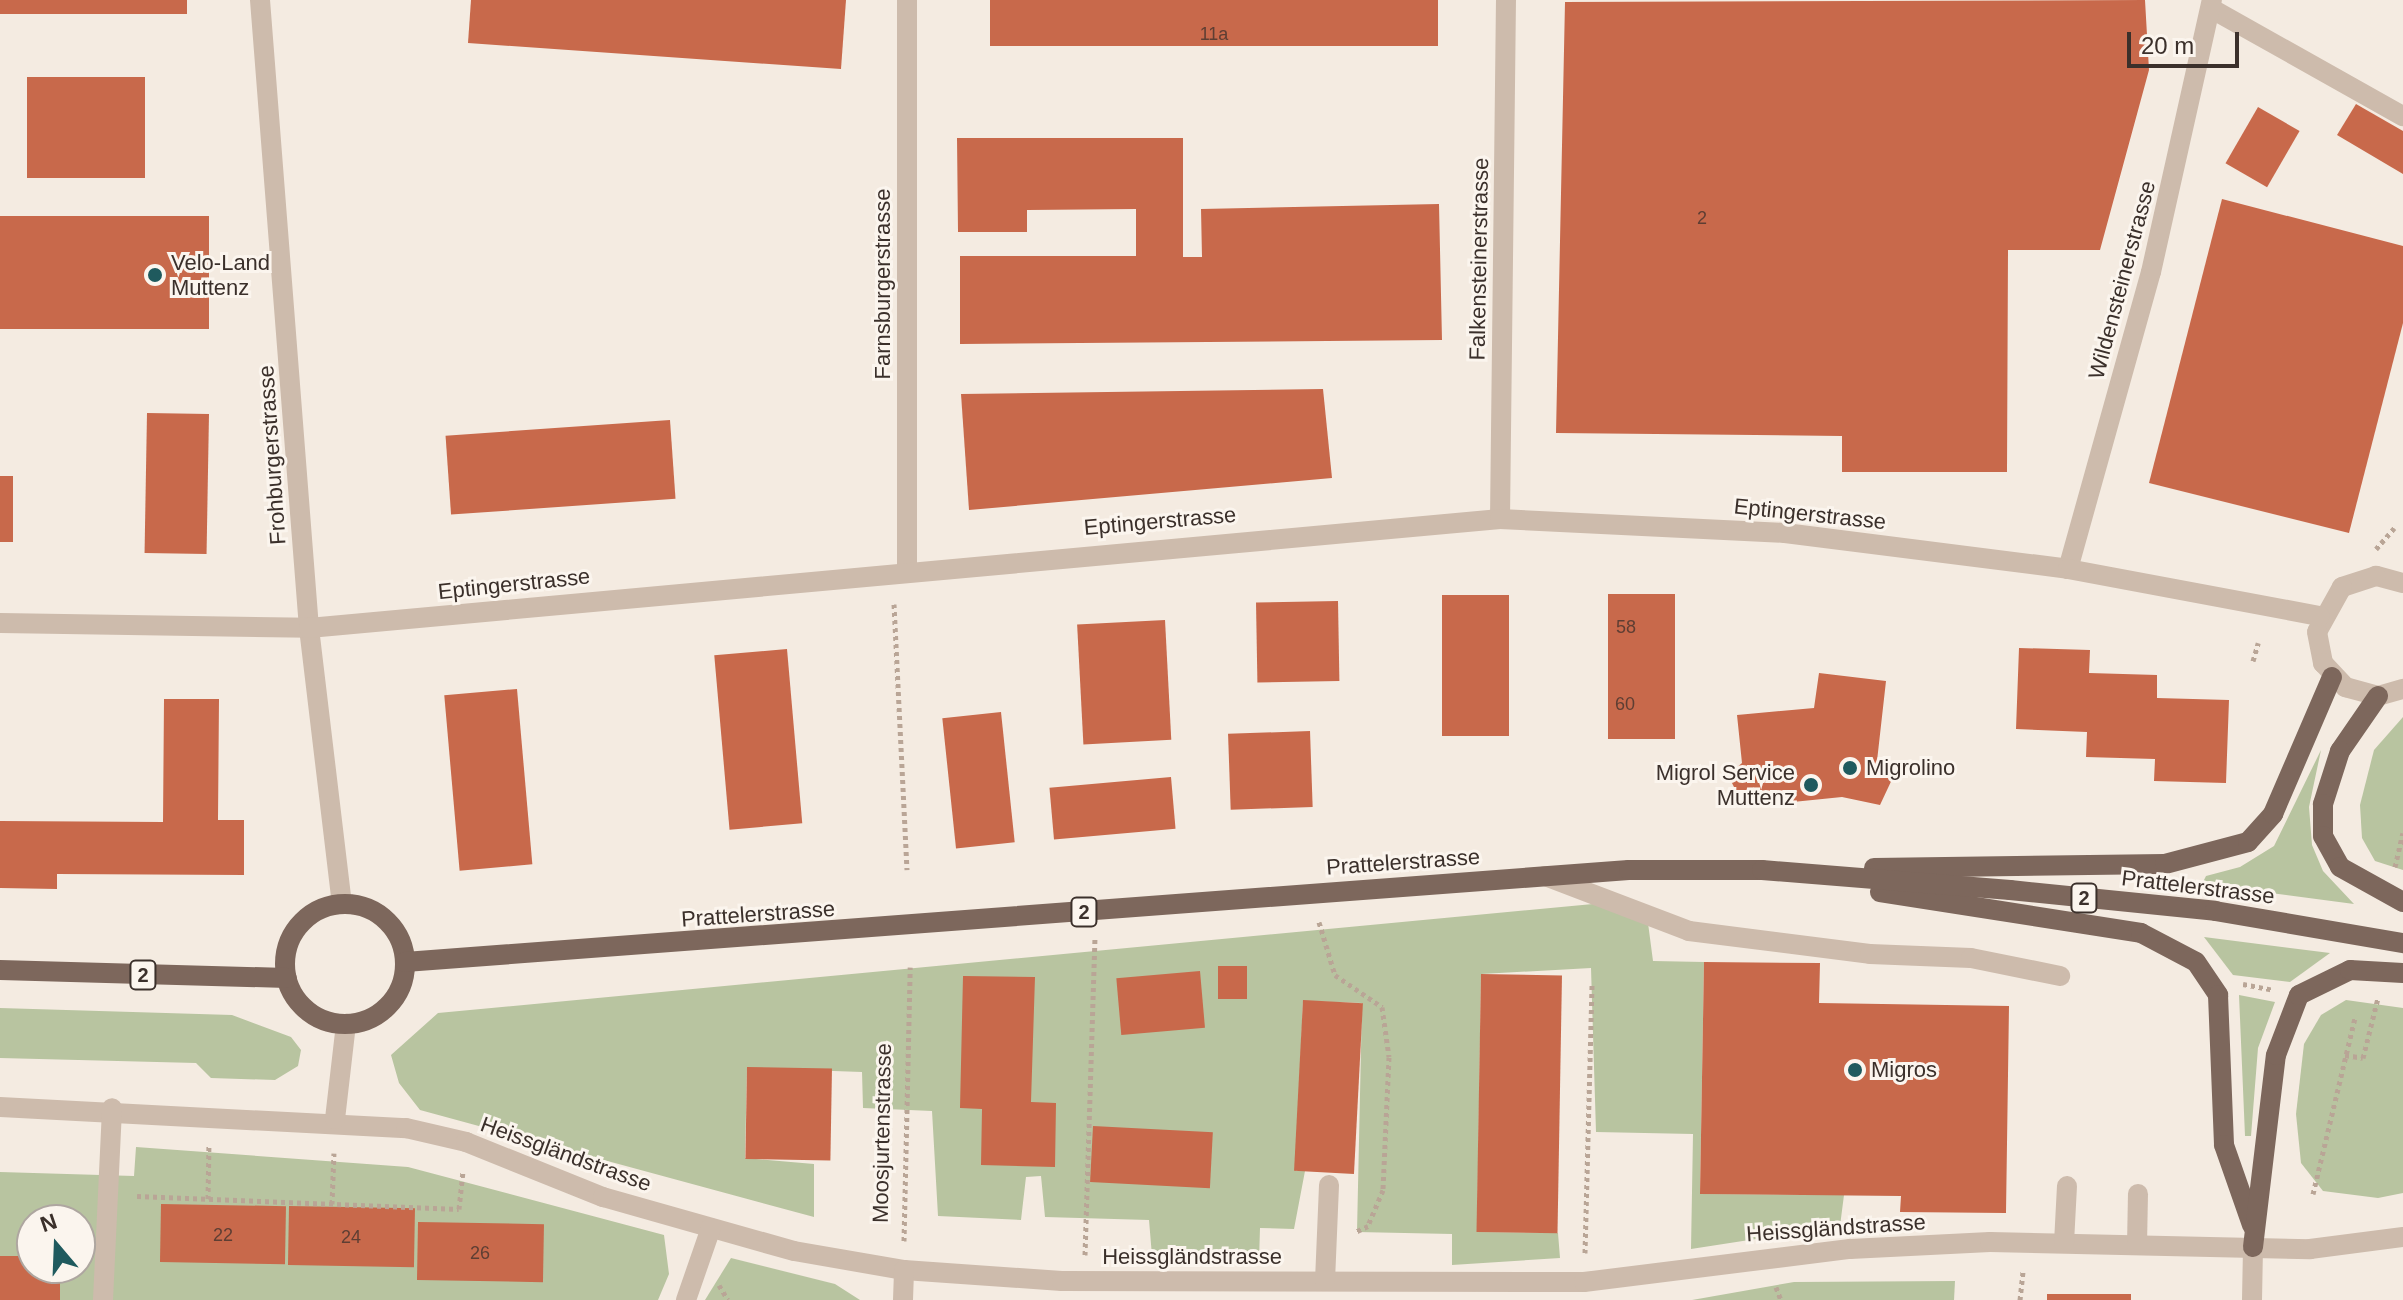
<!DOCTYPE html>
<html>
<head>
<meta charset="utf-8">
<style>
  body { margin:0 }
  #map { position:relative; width:2403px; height:1300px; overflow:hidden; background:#f4ebe1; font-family:Arial,sans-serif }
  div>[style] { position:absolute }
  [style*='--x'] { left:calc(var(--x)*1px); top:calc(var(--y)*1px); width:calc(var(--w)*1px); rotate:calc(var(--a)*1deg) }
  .green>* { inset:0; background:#b8c4a0 }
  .building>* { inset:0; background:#c8694b; transform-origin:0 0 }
  .path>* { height:5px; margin-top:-2.5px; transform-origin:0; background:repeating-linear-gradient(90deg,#b9a596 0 4px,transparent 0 8px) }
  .minor>* { height:20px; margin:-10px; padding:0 10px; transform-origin:10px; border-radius:10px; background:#cdbbac }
  .major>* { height:20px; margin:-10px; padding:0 10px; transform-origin:10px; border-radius:10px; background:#7d675c }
  .major>.ring { margin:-10px; padding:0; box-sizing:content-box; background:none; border:20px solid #7d675c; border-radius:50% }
  .dots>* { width:22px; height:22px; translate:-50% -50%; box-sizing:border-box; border:4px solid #fbf5ee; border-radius:50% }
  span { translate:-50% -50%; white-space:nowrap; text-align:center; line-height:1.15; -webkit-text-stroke:6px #fbf5ee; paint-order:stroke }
  .number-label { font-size:18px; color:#5e3e33 }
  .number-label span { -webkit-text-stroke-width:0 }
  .shield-label span { padding:2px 6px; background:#fbf5ee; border:2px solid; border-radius:6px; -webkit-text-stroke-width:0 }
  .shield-label { font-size:20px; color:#3b302b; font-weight:700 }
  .street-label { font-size:22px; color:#3b302b }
  .poi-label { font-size:22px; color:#3b302b }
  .left { translate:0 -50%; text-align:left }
  .right { translate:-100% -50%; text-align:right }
  .north { position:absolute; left:16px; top:1204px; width:80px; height:80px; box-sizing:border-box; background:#fbf5ee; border:2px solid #aea6a0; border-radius:50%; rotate:341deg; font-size:22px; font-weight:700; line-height:32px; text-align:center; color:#3b302b }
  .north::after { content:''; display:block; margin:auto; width:28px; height:36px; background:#1f5a5e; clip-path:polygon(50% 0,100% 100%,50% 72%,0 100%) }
  .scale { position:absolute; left:2127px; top:32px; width:112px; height:36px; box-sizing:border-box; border:4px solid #3b302b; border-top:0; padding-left:10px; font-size:24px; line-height:28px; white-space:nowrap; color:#3b302b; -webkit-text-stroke:6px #fbf5ee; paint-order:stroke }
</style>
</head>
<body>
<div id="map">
  <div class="green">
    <i style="clip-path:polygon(2403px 717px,2403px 870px,2375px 861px,2362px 838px,2360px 805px,2374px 750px)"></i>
    <i style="clip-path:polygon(2321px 750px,2309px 807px,2312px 845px,2323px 871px,2354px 904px,2202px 884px,2206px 876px,2240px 867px,2274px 846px)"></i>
    <i style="clip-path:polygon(1593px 904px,1648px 923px,1653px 961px,1704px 962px,1700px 1194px,1844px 1195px,1840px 1226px,1691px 1249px,1693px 1134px,1596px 1132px,1591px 968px,1481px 974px,1477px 1232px,1558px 1233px,1560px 1258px,1452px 1265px,1452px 1234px,1357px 1232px,1362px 1003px,1303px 1001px,1296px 1171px,1305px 1171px,1294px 1229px,1260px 1228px,1259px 1261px,1152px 1256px,1149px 1220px,1045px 1217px,1041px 1176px,1026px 1177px,1021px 1220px,938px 1216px,932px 1111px,863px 1108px,862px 1072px,747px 1068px,745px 1158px,814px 1164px,814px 1217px,420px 1110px,399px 1083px,391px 1055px,438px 1013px)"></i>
    <i style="clip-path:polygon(2204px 937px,2330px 953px,2290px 982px,2233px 975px)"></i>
    <i style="clip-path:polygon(2239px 995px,2275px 1002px,2258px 1048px,2251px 1136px,2245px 1136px)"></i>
    <i style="clip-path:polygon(2346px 1000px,2403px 1008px,2403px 1193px,2378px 1198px,2323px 1191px,2301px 1163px,2296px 1114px,2304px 1044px,2321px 1015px)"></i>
    <i style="clip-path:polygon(0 1008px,232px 1015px,291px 1037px,301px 1050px,298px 1066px,275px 1080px,211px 1078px,196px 1063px,0 1058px)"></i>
    <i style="clip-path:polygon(evenodd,136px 1147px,408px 1167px,664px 1235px,669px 1274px,658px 1300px,0 1300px,0 1172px,134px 1176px,136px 1147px,32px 1220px,80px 1220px,80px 1268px,32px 1268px,32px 1220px)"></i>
    <i style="clip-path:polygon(731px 1258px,835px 1284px,860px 1300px,705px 1300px)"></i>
    <i style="clip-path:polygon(1955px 1281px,1954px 1300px,1692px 1300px,1794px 1282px)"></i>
  </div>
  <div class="building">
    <i style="left:0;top:0;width:187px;height:14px"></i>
    <i style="clip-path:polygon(471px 0,846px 0,841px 69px,468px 43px)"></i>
    <i style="left:990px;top:0;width:448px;height:46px"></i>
    <i style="clip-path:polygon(2145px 0,2149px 70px,2100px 250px,2008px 250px,2007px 472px,1842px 472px,1842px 436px,1556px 433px,1565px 2px)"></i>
    <i style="left:27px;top:77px;width:118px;height:101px"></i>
    <i style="clip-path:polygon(2356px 104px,2403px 131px,2403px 174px,2337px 135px)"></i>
    <i style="left:2258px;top:107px;width:48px;height:65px;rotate:30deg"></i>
    <i style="clip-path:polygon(957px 138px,1183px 138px,1183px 257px,1202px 257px,1201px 209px,1439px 204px,1442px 340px,960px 344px,960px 256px,1136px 256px,1136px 209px,1027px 210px,1027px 232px,958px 232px)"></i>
    <i style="clip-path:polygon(2222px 199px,2403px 246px,2403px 323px,2349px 533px,2149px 483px)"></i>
    <i style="left:209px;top:216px;width:113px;height:209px;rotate:90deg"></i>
    <i style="clip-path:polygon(1323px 389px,1332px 478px,969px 510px,961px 394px)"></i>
    <i style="left:147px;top:413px;width:62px;height:140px;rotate:1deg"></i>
    <i style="left:670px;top:420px;width:79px;height:225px;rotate:86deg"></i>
    <i style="left:0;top:476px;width:13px;height:66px"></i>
    <i style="left:1675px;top:594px;width:145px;height:67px;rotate:90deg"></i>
    <i style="left:1442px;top:595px;width:67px;height:141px"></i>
    <i style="left:1338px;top:601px;width:80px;height:82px;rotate:89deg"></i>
    <i style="left:1165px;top:620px;width:120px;height:88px;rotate:87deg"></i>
    <i style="clip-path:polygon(2019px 648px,2090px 650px,2089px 673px,2157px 675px,2157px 698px,2229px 700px,2226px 783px,2154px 781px,2155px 759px,2086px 757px,2087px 732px,2016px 729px)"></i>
    <i style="left:787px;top:649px;width:175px;height:73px;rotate:85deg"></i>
    <i style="clip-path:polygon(1819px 673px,1886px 681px,1877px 761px,1895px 773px,1880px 805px,1842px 797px,1744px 807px,1728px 775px,1742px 763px,1737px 715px,1814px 708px)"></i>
    <i style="left:517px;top:689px;width:176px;height:73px;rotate:85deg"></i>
    <i style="clip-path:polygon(164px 699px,219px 699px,218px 820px,244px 820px,244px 875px,57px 874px,57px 889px,0 888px,0 821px,163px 822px)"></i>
    <i style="left:1001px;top:712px;width:131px;height:59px;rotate:84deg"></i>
    <i style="left:1310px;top:731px;width:76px;height:82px;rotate:88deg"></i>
    <i style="left:1171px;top:777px;width:52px;height:122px;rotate:85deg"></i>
    <i style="clip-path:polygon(1704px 962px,1820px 963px,1819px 1003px,2009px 1006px,2006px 1213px,1900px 1212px,1901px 1196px,1700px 1194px)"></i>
    <i style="left:1218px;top:966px;width:29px;height:33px"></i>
    <i style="left:1200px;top:971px;width:57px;height:84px;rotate:85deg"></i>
    <i style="left:1481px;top:974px;width:81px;height:258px;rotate:1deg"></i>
    <i style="clip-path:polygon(963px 976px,1035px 977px,1031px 1102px,1056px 1103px,1055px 1167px,981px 1165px,982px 1109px,960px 1108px)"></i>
    <i style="left:1303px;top:1000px;width:60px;height:171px;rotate:3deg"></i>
    <i style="left:747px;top:1067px;width:85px;height:92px;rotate:1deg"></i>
    <i style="left:1093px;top:1126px;width:120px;height:56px;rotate:3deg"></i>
    <i style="left:161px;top:1204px;width:125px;height:58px;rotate:1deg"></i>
    <i style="left:289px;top:1206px;width:126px;height:59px;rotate:1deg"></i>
    <i style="left:418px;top:1222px;width:126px;height:58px;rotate:1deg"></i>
    <i style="clip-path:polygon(0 1256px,32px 1256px,32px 1268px,60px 1268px,60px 1300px,0 1300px)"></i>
    <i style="left:2047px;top:1294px;width:84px;height:6px"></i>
  </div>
  <div class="path">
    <i style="--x:2376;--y:549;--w:28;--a:-49"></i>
    <i style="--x:894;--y:604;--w:266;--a:87.2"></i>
    <i style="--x:2253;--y:661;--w:19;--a:-74"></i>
    <i style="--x:2395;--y:867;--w:35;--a:-77"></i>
    <i style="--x:1319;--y:922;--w:55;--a:73.2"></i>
    <i style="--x:1335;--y:975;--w:57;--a:34.2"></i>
    <i style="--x:1382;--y:1007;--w:50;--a:82"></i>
    <i style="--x:1389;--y:1057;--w:133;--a:92.6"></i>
    <i style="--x:1383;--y:1190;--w:39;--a:113"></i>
    <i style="--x:1368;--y:1226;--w:14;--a:155"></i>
    <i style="--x:2243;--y:984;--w:31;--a:11"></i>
    <i style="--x:2345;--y:1055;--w:18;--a:9"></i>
    <i style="--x:2363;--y:1058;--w:62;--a:-76"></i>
    <i style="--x:2313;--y:1194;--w:181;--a:-76.6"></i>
    <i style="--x:137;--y:1196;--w:322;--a:2.3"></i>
    <i style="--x:459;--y:1209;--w:38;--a:-84"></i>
    <i style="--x:208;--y:1199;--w:55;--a:-89"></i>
    <i style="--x:332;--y:1204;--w:51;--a:-87.8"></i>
    <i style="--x:904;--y:1241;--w:274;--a:-88.7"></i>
    <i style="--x:1585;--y:1253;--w:270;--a:-88.5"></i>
    <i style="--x:1085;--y:1255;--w:318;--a:-88.2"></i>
    <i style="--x:719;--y:1285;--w:17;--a:59"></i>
    <i style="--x:1776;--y:1287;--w:14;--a:69"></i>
    <i style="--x:2020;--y:1300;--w:31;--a:-84"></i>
  </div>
  <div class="minor">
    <i style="--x:260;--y:0;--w:630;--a:85.54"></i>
    <i style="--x:309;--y:628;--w:278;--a:83.2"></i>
    <i style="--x:907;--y:0;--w:568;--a:90"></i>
    <i style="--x:2212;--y:9;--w:219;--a:29.3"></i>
    <i style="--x:1500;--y:519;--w:519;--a:-89.34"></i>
    <i style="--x:2068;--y:569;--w:308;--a:-74.4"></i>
    <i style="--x:2151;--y:272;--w:279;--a:-77.4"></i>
    <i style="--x:2403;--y:583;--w:28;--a:-165"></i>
    <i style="--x:2376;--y:576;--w:36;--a:162"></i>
    <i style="--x:2342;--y:587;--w:51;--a:119.1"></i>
    <i style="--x:2317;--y:632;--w:32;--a:79"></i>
    <i style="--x:2323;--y:663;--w:33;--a:47"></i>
    <i style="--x:2345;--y:687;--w:34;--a:15"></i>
    <i style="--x:2378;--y:696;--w:26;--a:-16"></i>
    <i style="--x:0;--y:623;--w:309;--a:0.9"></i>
    <i style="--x:309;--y:628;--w:1196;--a:-5.23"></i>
    <i style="--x:1500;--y:519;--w:285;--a:2.8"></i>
    <i style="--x:1785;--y:533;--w:285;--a:7.2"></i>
    <i style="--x:2068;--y:569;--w:256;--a:10.6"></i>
    <i style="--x:1545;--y:876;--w:154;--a:20.9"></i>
    <i style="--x:1689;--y:931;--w:182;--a:7.2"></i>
    <i style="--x:1870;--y:954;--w:101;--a:2.3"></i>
    <i style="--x:1971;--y:958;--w:91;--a:11.4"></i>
    <i style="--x:0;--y:1107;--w:407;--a:3"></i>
    <i style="--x:406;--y:1128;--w:62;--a:13.1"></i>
    <i style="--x:466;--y:1142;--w:148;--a:21.9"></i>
    <i style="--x:603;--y:1197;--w:198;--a:15.8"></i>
    <i style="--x:794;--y:1251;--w:112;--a:9.8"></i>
    <i style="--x:904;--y:1270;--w:158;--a:4"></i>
    <i style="--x:1062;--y:1281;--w:522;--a:0.11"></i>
    <i style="--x:1584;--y:1282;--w:268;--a:-7.1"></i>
    <i style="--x:1850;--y:1249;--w:140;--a:-2.9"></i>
    <i style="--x:1990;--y:1242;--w:320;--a:1.3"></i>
    <i style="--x:2310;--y:1249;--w:94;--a:-7.4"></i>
    <i style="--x:335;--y:1119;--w:96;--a:-83.4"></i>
    <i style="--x:2064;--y:1243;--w:57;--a:-87"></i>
    <i style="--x:2137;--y:1245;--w:51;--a:-88.9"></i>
    <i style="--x:1325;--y:1281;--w:96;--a:-87.6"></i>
    <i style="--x:103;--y:1300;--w:192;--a:-87.3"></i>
    <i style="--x:686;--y:1300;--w:76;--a:-70.9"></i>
    <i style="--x:903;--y:1300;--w:30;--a:-88"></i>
    <i style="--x:2252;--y:1300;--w:53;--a:-88.9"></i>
  </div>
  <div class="major">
    <i style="--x:2378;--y:696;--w:67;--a:124.6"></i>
    <i style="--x:2340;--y:751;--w:56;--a:107.8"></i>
    <i style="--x:2323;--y:804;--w:32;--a:90"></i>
    <i style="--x:2323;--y:836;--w:35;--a:61"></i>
    <i style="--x:2340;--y:867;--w:72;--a:29.1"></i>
    <i style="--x:1874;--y:868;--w:291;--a:-0.8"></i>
    <i style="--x:2165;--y:864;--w:86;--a:-14.8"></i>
    <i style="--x:2248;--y:842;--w:38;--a:-48"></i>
    <i style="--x:2273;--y:814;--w:149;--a:-66.7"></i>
    <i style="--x:1880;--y:892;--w:264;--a:8.9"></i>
    <i style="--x:2141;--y:933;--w:62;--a:27.8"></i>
    <i style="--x:2196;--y:962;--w:40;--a:56"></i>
    <i style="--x:2218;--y:995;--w:150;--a:87.7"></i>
    <i style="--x:2224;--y:1145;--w:85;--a:70.7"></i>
    <i class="ring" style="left:285px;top:904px;width:100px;height:100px"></i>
    <i style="--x:405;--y:962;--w:1227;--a:-4.3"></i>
    <i style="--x:1629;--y:870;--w:133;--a:0"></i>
    <i style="--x:1762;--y:870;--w:249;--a:4.6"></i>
    <i style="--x:2010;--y:890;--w:206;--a:5.8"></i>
    <i style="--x:2215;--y:911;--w:191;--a:9.7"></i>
    <i style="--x:0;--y:970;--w:287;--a:1.6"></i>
    <i style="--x:2253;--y:1247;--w:193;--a:-83.2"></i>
    <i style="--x:2276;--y:1055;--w:64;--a:-69"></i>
    <i style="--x:2299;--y:995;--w:57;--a:-26.1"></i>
    <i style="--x:2350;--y:970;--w:53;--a:3.2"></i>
  </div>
  <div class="dots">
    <i style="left:155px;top:275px;background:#1f5a5e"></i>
    <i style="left:1850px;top:768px;background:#1f5a5e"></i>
    <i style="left:1811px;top:785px;background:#1f5a5e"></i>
    <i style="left:1855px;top:1070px;background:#1f5a5e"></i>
  </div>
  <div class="number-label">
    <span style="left:1214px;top:34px">11a</span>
    <span style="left:1702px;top:218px">2</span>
    <span style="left:1626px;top:627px">58</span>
    <span style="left:1625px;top:704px">60</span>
    <span style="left:223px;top:1235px">22</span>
    <span style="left:351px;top:1237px">24</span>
    <span style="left:480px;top:1253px">26</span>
  </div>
  <div class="shield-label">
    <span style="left:2084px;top:898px">2</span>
    <span style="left:1084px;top:912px">2</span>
    <span style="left:143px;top:975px">2</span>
  </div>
  <div class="street-label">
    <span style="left:1479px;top:259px;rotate:-89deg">Falkensteinerstrasse</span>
    <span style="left:2122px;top:280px;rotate:-75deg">Wildensteinerstrasse</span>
    <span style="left:883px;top:284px;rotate:-90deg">Farnsburgerstrasse</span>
    <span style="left:272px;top:455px;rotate:-94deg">Frohburgerstrasse</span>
    <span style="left:1810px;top:514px;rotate:6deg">Eptingerstrasse</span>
    <span style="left:1160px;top:521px;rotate:-5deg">Eptingerstrasse</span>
    <span style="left:514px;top:584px;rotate:-6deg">Eptingerstrasse</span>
    <span style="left:1403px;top:862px;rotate:-4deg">Prattelerstrasse</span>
    <span style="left:2198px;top:887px;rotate:7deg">Prattelerstrasse</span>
    <span style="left:758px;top:914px;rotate:-4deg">Prattelerstrasse</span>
    <span style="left:882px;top:1133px;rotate:-89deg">Moosjurtenstrasse</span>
    <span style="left:566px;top:1154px;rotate:20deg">Heissgländstrasse</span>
    <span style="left:1836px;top:1228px;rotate:-4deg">Heissgländstrasse</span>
    <span style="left:1192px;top:1257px">Heissgländstrasse</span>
  </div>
  <div class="poi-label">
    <span class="left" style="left:171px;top:275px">Velo-Land<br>Muttenz</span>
    <span class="left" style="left:1866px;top:768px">Migrolino</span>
    <span class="right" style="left:1795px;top:785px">Migrol Service<br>Muttenz</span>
    <span class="left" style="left:1871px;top:1070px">Migros</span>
  </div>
  <div class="north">N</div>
  <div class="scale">20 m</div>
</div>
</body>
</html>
